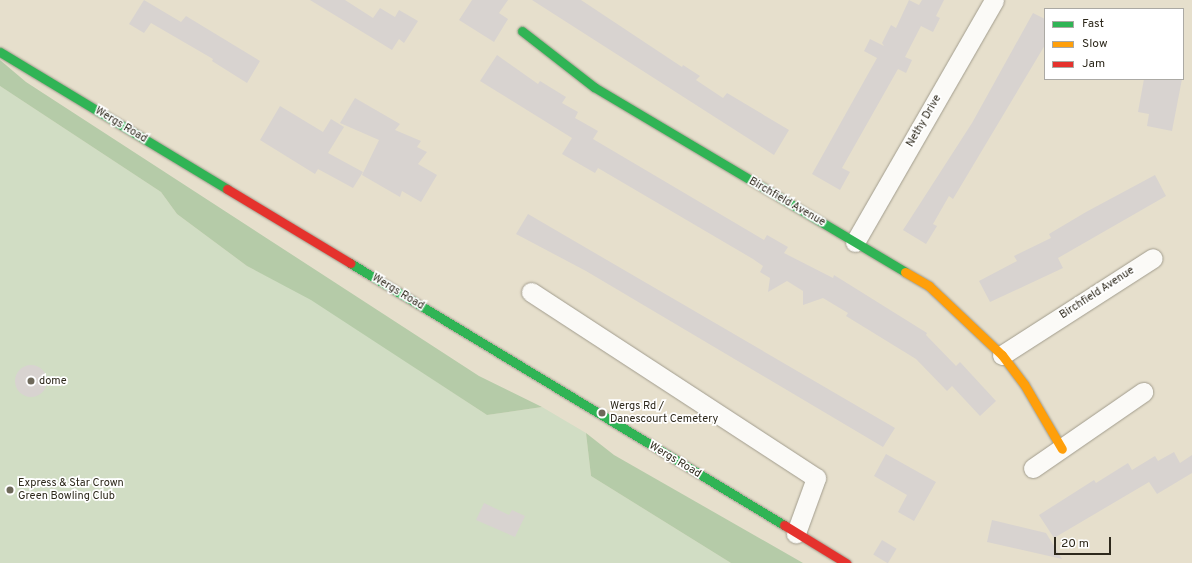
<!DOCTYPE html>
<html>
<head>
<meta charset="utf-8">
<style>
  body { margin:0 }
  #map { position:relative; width:1192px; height:563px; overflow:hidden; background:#e6dfcc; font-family:Overpass,sans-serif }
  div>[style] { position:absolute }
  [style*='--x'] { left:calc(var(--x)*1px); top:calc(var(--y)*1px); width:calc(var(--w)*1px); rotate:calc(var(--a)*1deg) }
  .green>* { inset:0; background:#d1ddc4 }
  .forest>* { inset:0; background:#b5cba8 }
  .building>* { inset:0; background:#d8d3d0; transform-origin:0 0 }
  .round { border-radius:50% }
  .roads { filter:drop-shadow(0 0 1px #a19c8d) drop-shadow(0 0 1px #a19c8d) }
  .street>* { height:19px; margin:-9.5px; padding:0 9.5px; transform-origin:9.5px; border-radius:9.5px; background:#fbfaf7 }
  .fast>* { height:9px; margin:-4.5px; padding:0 4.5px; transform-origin:4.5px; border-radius:4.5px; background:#30b455 }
  .slow>* { height:9px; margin:-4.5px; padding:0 4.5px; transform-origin:4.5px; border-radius:4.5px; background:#ff9f0a }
  .jam>* { height:9px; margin:-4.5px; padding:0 4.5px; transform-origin:4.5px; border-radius:4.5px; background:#e5322d }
  .dots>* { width:11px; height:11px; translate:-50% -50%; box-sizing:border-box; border:2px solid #fff; border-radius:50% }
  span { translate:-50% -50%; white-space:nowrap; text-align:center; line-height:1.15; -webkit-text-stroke:3.5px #fff; paint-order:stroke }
  .street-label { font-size:11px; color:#2e291c }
  .poi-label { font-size:11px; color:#2e291c }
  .left { translate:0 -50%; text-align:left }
  .legend { position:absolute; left:1044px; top:8px; width:140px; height:72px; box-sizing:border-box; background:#fff; border:1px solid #aba9a4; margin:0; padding:5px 7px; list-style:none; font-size:12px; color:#2e291c }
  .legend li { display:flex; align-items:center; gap:8px; height:20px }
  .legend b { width:20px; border:1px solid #aba9a4 }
  .scale { position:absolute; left:1054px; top:537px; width:57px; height:18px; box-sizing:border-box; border:2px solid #2e291c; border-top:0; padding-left:5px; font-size:12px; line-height:14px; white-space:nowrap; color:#2e291c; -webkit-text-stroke:3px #fff; paint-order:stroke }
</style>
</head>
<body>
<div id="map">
  <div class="green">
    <i style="clip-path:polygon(0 86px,161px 192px,177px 214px,247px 266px,311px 299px,487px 415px,542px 407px,586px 433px,591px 476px,731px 563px,0 563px)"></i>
  </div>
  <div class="forest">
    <i style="clip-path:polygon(0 60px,26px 82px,479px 376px,542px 407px,487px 415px,311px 300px,247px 266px,177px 214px,161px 192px,0 86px)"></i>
    <i style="clip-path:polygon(586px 433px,614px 455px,803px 563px,731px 563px,591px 476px)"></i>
  </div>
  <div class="building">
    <i style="clip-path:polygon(144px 0,181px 22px,186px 16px,260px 61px,247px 83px,212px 61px,213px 59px,151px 23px,144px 33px,129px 24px)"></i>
    <i style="clip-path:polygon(310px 0,345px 0,373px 18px,380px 8px,395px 17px,399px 10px,418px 21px,404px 43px,399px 39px,392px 50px)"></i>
    <i style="clip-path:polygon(472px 0,508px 0,499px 13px,508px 19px,494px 42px,459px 20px)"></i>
    <i style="clip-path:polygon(532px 0,581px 0,682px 67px,683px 65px,700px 76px,696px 80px,723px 98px,727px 93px,789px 130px,774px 155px)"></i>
    <i style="clip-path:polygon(909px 0,919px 5px,922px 0,944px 0,936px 16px,940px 18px,933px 32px,921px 26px,905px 57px,912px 60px,906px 73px,898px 69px,842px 168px,850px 172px,840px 190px,812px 174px,877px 58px,864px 51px,870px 39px,884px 46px,882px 43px,891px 25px,896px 28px)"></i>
    <i style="clip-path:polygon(1033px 13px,1045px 19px,1045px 45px,953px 199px,949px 196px,933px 224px,937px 226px,926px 244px,903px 230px,972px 123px)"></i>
    <i style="clip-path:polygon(497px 55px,538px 84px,540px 81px,566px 97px,562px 103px,578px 112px,575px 118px,598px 131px,593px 139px,764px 240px,767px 235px,788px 247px,784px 253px,833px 278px,834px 275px,927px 333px,926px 335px,956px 366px,960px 362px,996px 401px,980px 416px,952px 386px,947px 391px,916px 359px,846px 316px,848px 313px,823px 298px,803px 305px,803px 291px,787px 281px,768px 292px,770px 278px,760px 272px,763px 266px,753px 259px,598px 168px,595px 173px,562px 154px,572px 138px,480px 81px)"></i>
    <i style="clip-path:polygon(1144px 79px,1182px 79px,1172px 131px,1147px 126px,1149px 114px,1138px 112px)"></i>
    <i style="clip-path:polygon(355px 98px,400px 124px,395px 130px,421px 141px,417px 147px,427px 152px,418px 164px,437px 175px,421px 202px,402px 191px,400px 197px,362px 175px,379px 140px,340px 123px)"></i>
    <i style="clip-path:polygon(280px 106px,323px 132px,331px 119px,344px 127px,328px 153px,363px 172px,353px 188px,318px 169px,315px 174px,260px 140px)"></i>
    <i style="clip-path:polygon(1155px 175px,1166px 196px,1058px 258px,1063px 268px,990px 302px,979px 281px,1017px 261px,1014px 256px,1051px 238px,1049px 234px,1086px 212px)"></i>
    <i style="clip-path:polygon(528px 214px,895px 428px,883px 447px,586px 271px,516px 234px)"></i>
    <i class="round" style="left:15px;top:365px;width:32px;height:32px"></i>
    <i style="clip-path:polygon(1174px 452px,1180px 463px,1192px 455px,1192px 473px,1157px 494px,1149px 482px,1054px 538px,1039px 515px,1094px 480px,1096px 483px,1128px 463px,1132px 470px,1155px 456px,1158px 461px)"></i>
    <i style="clip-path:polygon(886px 454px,936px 482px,914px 521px,898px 512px,907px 495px,874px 476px)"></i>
    <i style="clip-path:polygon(484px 503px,509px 515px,512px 510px,525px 516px,515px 537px,476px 520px)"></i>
    <i style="clip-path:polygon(992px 520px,1046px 533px,1062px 559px,987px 542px)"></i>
    <i style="left:882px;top:540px;width:17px;height:17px;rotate:31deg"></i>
  </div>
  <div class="roads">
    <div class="street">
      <i style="--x:855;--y:242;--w:279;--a:-60.1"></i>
      <i style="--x:531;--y:292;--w:340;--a:33.1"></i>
      <i style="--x:816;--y:478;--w:59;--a:110"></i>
      <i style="--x:1002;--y:355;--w:179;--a:-32.7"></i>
      <i style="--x:1033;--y:468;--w:134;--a:-34.6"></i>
    </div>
    <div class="fast">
      <i style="--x:522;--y:31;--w:91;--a:37.9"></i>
      <i style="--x:594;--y:87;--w:362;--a:30.7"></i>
      <i style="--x:0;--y:52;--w:265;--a:31.1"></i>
      <i style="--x:350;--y:263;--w:507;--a:31.12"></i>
    </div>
    <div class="slow">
      <i style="--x:905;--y:272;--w:28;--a:30"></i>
      <i style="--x:929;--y:286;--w:100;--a:43.4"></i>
      <i style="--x:1002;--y:355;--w:36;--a:53"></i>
      <i style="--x:1024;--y:384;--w:75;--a:59.7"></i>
    </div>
    <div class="jam">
      <i style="--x:227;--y:189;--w:144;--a:31"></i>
      <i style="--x:784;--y:525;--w:73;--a:31.5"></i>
    </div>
  </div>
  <div class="dots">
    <i style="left:31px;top:381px;background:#6e695a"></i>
    <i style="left:602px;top:413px;background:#6e695a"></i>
    <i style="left:10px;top:490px;background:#6e695a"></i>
  </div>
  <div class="street-label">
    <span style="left:924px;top:121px;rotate:-60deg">Nethy Drive</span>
    <span style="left:121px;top:125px;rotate:31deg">Wergs Road</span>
    <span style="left:787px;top:202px;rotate:30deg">Birchfield Avenue</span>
    <span style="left:398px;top:292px;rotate:31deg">Wergs Road</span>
    <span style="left:1097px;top:293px;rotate:-33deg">Birchfield Avenue</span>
    <span style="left:675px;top:460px;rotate:31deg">Wergs Road</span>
  </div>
  <div class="poi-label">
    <span class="left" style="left:39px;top:381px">dome</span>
    <span class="left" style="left:610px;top:413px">Wergs Rd /<br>Danescourt Cemetery</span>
    <span class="left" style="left:18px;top:490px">Express &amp; Star Crown<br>Green Bowling Club</span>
  </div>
  <ul class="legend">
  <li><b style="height:5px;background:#30b455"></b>Fast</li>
  <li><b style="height:5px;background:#ff9f0a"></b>Slow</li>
  <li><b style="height:5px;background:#e5322d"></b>Jam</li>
  </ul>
  <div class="scale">20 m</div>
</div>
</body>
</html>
